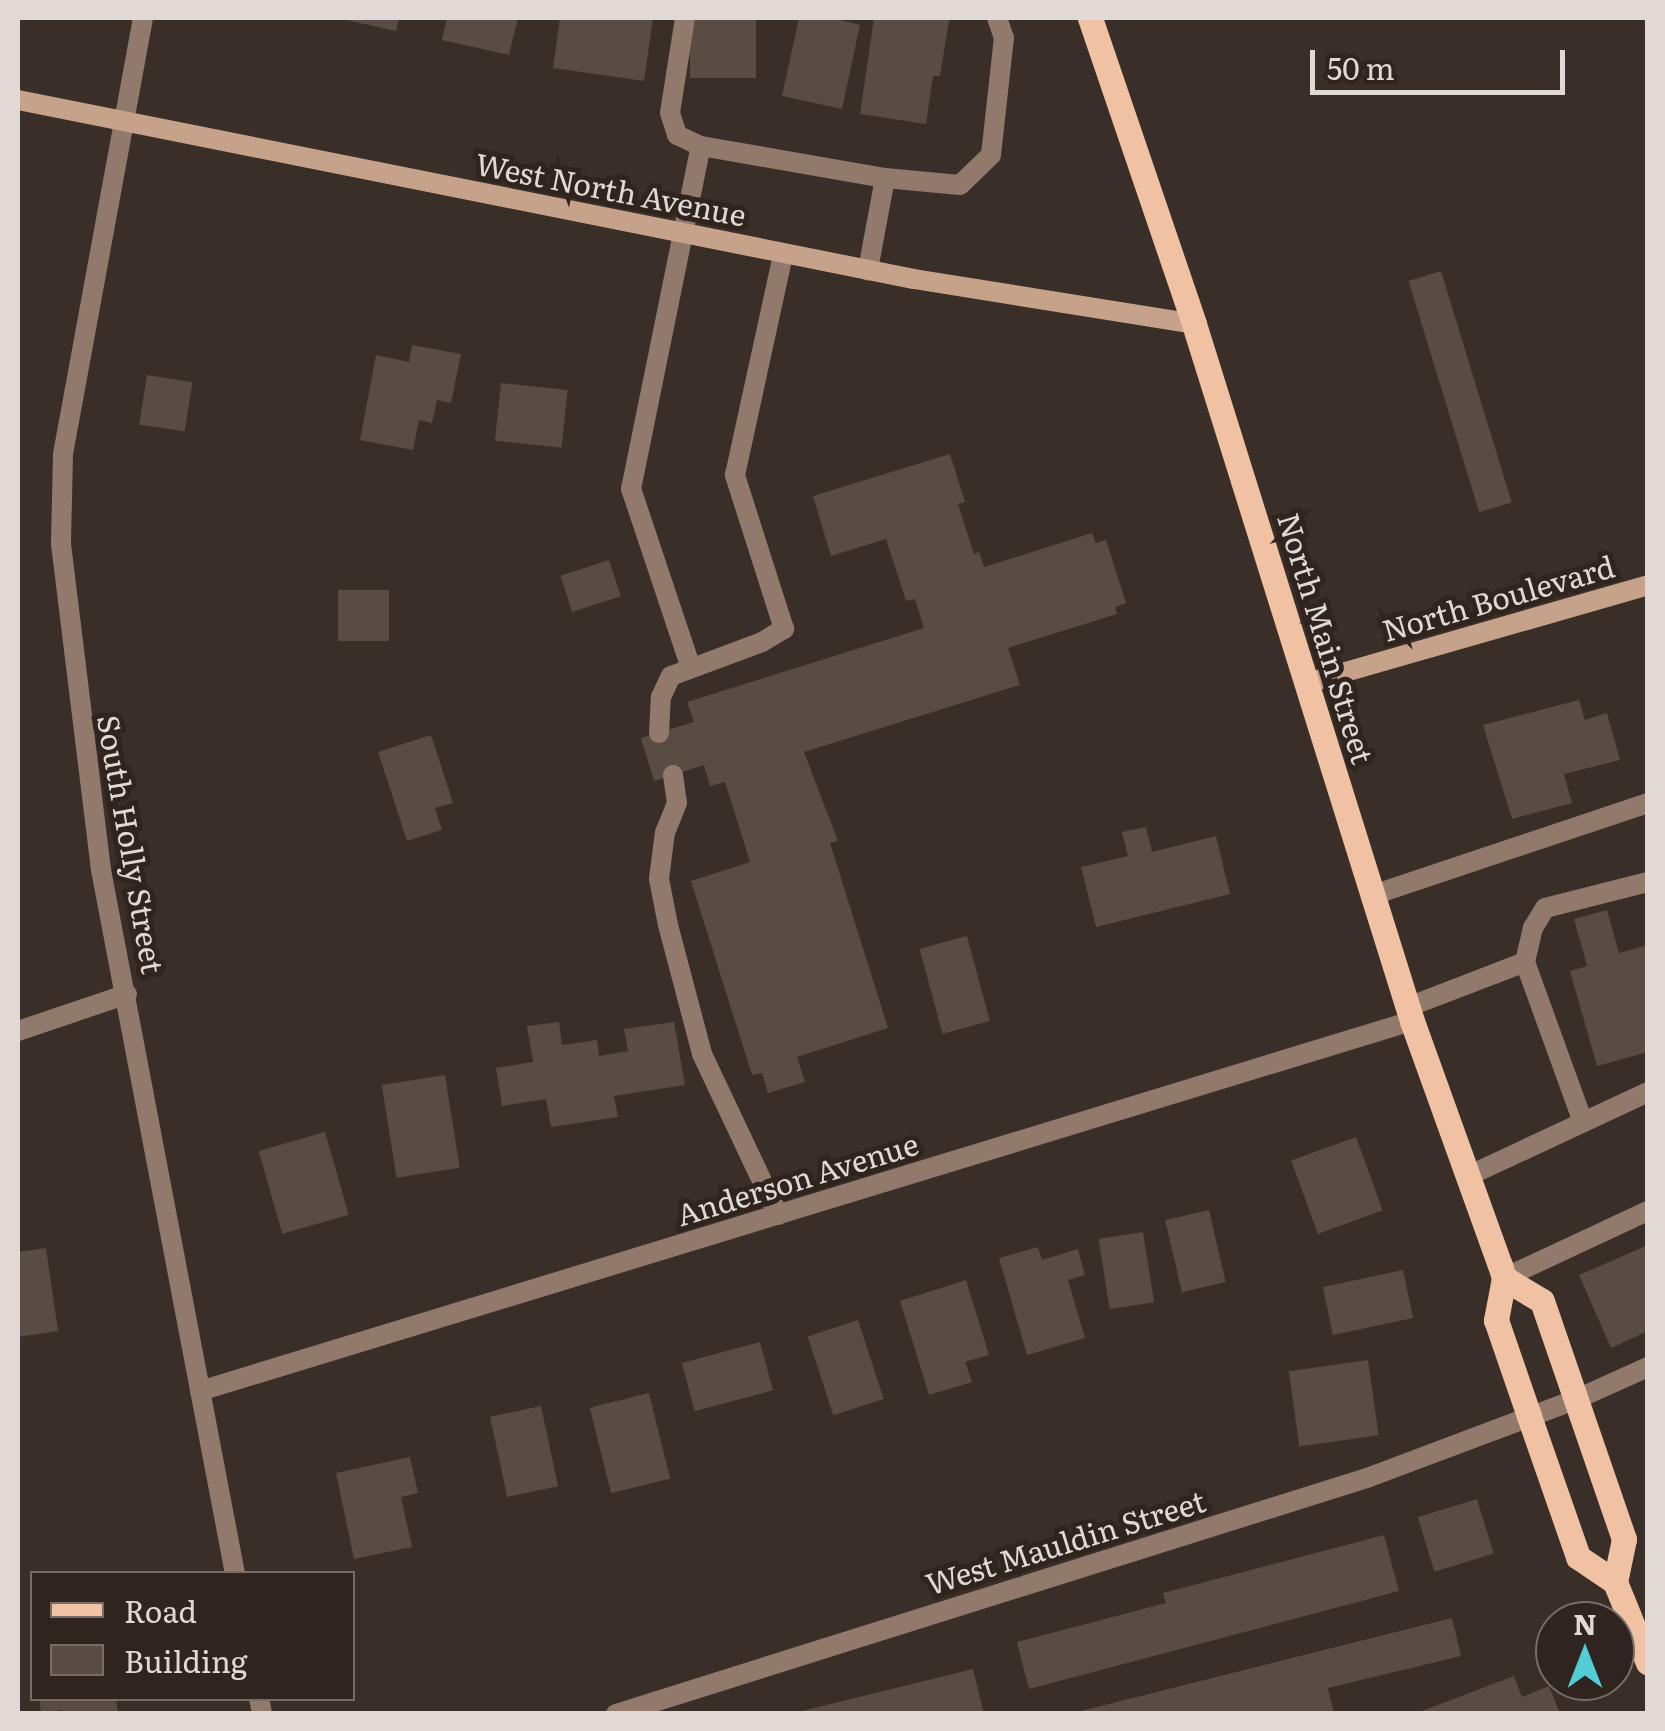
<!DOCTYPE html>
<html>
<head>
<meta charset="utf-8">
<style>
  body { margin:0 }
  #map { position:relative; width:1665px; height:1731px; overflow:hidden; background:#392f28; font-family:Literata,serif }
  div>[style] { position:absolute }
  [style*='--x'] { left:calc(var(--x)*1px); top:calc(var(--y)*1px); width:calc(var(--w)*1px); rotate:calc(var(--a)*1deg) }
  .building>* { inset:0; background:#584c45; transform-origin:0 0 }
  .service>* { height:20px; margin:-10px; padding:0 10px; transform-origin:10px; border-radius:10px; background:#91796b }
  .minor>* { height:20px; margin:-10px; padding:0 10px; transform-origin:10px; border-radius:10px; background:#91796b }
  .tertiary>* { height:20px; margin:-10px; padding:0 10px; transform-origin:10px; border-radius:10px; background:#91796b }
  .secondary>* { height:20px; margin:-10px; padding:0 10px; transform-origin:10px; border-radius:10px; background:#c7a28b }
  .primary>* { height:25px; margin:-12.5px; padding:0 12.5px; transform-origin:12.5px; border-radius:12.5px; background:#f1c1a3 }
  span { translate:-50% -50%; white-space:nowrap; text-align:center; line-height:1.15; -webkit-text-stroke:10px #2f251e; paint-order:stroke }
  .street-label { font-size:30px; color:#e0d9d5 }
  .frame { position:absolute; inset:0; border:20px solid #e0d9d5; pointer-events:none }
  .legend { position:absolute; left:30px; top:1571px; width:325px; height:130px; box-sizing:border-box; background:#2f251e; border:2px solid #766d67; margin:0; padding:12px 18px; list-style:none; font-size:30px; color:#e0d9d5 }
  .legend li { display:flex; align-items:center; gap:20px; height:50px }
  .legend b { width:50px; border:2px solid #766d67 }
  .north { position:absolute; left:1535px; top:1601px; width:100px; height:100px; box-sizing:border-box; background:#2f251e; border:2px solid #766d67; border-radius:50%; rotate:0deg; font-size:28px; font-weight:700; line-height:40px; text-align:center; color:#e0d9d5 }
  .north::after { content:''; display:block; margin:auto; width:35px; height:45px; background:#52ccd6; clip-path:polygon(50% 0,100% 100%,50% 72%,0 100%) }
  .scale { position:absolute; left:1310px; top:50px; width:255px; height:45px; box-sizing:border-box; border:5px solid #e0d9d5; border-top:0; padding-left:12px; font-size:30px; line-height:35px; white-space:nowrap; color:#e0d9d5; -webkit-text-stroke:8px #2f251e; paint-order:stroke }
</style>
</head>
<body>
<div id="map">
  <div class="building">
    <i style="clip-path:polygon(337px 18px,399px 18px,396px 31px)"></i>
    <i style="clip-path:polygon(447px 18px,518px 18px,509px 55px,442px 40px)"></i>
    <i style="clip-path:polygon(560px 18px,653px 18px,644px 81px,553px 68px)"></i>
    <i style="left:690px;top:18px;width:66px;height:60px"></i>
    <i style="clip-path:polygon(799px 18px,832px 18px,860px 25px,842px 109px,782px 96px)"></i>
    <i style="clip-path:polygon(874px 18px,949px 20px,940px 76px,933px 76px,926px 124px,860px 114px)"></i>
    <i style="left:1441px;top:271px;width:242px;height:34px;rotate:73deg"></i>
    <i style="clip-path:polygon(412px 345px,461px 354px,451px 403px,437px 400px,432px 423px,419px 420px,413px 450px,360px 440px,376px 355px,409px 362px)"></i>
    <i style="left:147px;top:375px;width:46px;height:50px;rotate:9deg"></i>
    <i style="left:501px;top:383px;width:67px;height:58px;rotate:6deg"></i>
    <i style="clip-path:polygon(950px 454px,965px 502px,958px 504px,974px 554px,979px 552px,984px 567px,1092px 533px,1096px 543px,1106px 540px,1126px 603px,1115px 607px,1117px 614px,1008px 648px,1020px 685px,804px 752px,838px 841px,830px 843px,888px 1028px,797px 1057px,805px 1082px,768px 1093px,762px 1073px,752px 1075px,691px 881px,750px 862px,725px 782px,710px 786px,704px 765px,654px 781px,641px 738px,694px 722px,687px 702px,924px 628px,915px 599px,906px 601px,886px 539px,831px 556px,813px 496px)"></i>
    <i style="left:609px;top:560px;width:38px;height:51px;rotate:72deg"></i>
    <i style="left:338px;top:590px;width:51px;height:51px"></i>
    <i style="clip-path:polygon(1579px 700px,1585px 720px,1607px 713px,1620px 760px,1564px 774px,1572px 803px,1512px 819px,1483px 725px)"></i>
    <i style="clip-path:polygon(431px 735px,453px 803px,435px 808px,442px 830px,407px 841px,378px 752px)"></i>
    <i style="clip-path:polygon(1146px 827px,1152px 852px,1216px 836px,1230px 894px,1096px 927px,1081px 867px,1128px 856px,1122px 832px)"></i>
    <i style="clip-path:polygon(1607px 910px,1619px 953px,1648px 945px,1648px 1052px,1597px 1066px,1570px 971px,1587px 966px,1574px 919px)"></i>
    <i style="left:967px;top:936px;width:88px;height:49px;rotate:75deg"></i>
    <i style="clip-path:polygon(559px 1022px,562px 1045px,597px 1040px,599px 1056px,628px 1051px,624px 1029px,674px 1022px,685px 1085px,614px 1096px,618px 1117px,551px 1127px,546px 1099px,502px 1106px,496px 1068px,533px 1062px,527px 1026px)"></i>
    <i style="left:445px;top:1075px;width:94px;height:64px;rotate:81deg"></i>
    <i style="left:325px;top:1132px;width:86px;height:69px;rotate:74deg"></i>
    <i style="left:1356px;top:1137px;width:78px;height:69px;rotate:70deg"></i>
    <i style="left:1209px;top:1210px;width:74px;height:45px;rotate:77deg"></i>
    <i style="left:1143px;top:1232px;width:71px;height:45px;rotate:81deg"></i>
    <i style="clip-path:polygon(1648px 1245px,1648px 1331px,1611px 1348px,1579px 1275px)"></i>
    <i style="clip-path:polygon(1038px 1247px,1042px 1260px,1078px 1249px,1085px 1275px,1068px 1280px,1085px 1338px,1027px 1355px,999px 1258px)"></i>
    <i style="clip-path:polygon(46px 1248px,58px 1331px,18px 1337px,18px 1252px)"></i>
    <i style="left:1403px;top:1270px;width:49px;height:82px;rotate:78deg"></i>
    <i style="clip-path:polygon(966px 1280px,989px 1355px,965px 1362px,972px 1382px,929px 1395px,900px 1301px)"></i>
    <i style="left:858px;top:1320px;width:83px;height:53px;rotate:72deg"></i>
    <i style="left:760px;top:1342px;width:50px;height:81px;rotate:75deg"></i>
    <i style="left:1368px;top:1360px;width:76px;height:80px;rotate:82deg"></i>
    <i style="left:649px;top:1393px;width:88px;height:61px;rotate:76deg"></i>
    <i style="left:541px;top:1406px;width:82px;height:52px;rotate:78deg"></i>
    <i style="clip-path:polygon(410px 1457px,418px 1493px,401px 1497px,412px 1547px,354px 1559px,336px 1473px)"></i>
    <i style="left:1477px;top:1499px;width:57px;height:62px;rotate:73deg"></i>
    <i style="clip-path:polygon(1384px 1535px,1399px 1591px,1029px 1689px,1017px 1642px,1166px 1603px,1163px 1593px)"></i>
    <i style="clip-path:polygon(1452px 1618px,1461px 1656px,1328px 1688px,1334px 1714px,1069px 1714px)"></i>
    <i style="clip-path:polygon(973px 1669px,984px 1714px,798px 1714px,798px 1712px)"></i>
    <i style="clip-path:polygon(1514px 1676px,1522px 1697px,1549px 1686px,1560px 1714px,1414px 1714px)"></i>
    <i style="clip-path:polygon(39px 1698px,116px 1698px,118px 1714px,63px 1714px,62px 1710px,41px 1713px)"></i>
  </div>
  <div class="service">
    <i style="--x:685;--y:18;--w:96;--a:99"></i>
    <i style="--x:670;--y:113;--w:23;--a:72"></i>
    <i style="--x:677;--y:135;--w:26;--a:25"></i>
    <i style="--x:885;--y:178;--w:75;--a:5.3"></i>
    <i style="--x:960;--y:185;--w:43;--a:-44.1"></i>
    <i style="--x:991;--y:155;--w:118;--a:-83.7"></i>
    <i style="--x:1004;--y:38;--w:21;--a:-109"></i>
    <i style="--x:691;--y:668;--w:189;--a:-108.5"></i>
    <i style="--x:631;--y:489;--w:350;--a:-78.5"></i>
    <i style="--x:701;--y:146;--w:187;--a:9.9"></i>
    <i style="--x:885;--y:178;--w:94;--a:100.5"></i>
    <i style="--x:659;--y:733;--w:36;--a:-87"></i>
    <i style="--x:661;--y:697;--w:23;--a:-65"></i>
    <i style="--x:671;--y:676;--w:97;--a:-20.5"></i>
    <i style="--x:762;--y:642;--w:26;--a:-31"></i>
    <i style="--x:784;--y:629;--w:162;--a:-107.7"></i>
    <i style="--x:735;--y:475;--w:226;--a:-77.7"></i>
    <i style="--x:673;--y:775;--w:28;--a:82"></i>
    <i style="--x:677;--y:803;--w:31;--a:112"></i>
    <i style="--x:665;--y:832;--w:47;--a:97.3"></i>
    <i style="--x:659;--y:879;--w:47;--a:78.9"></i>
    <i style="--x:668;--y:925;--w:133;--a:75.2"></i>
    <i style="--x:702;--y:1054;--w:178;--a:64.7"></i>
    <i style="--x:1373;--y:895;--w:290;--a:-18.5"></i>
    <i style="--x:1525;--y:962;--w:35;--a:-77"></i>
    <i style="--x:1533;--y:928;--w:23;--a:-59"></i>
    <i style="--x:1545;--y:908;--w:106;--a:-14.2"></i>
    <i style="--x:1408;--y:1007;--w:125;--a:-21"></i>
    <i style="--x:1525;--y:962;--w:170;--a:70.1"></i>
    <i style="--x:1468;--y:1176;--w:199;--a:-25"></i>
    <i style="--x:1504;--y:1278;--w:159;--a:-25"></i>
  </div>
  <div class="minor">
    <i style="--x:143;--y:18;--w:443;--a:100.4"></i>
    <i style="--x:63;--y:454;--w:90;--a:91.3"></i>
    <i style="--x:61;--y:544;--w:328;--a:83"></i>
    <i style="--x:101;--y:870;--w:717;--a:79.22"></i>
    <i style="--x:18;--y:1031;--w:115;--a:-18.7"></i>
    <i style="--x:200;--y:1391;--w:1267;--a:-16.98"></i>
    <i style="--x:259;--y:1698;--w:16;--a:79"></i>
  </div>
  <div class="tertiary">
    <i style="--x:616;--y:1714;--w:787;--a:-17.45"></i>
    <i style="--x:1367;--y:1478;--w:224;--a:-20.6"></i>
    <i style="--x:1577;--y:1399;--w:78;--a:-24.3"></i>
  </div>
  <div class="secondary">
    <i style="--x:18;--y:100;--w:914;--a:11.3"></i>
    <i style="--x:914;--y:279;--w:284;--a:9.1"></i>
    <i style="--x:1307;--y:683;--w:355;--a:-16"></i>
  </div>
  <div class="primary">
    <i style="--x:1090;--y:18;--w:323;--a:71.2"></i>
    <i style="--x:1194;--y:324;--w:730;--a:72.63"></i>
    <i style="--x:1412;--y:1021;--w:259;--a:70.2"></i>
    <i style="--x:1500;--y:1265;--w:14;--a:73"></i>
    <i style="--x:1504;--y:1278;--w:43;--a:100.8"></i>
    <i style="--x:1496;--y:1320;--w:102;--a:71"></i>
    <i style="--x:1529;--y:1416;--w:149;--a:70.8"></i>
    <i style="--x:1578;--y:1557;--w:45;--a:34"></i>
    <i style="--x:1615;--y:1582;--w:87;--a:67.8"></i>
    <i style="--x:1504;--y:1278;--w:44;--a:31.2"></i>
    <i style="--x:1542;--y:1301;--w:252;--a:71"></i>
    <i style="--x:1624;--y:1539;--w:44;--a:101.8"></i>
  </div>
  <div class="street-label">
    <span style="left:611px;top:188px;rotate:11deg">West North Avenue</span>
    <span style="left:1498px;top:597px;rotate:-16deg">North Boulevard</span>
    <span style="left:1327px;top:638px;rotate:73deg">North Main Street</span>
    <span style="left:132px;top:844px;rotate:80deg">South Holly Street</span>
    <span style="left:797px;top:1178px;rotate:-17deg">Anderson Avenue</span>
    <span style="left:1065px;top:1541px;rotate:-17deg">West Mauldin Street</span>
  </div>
  <div class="frame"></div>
  <ul class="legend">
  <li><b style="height:12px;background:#f1c1a3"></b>Road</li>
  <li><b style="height:28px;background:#584c45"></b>Building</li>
  </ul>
  <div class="north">N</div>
  <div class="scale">50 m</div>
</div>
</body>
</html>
